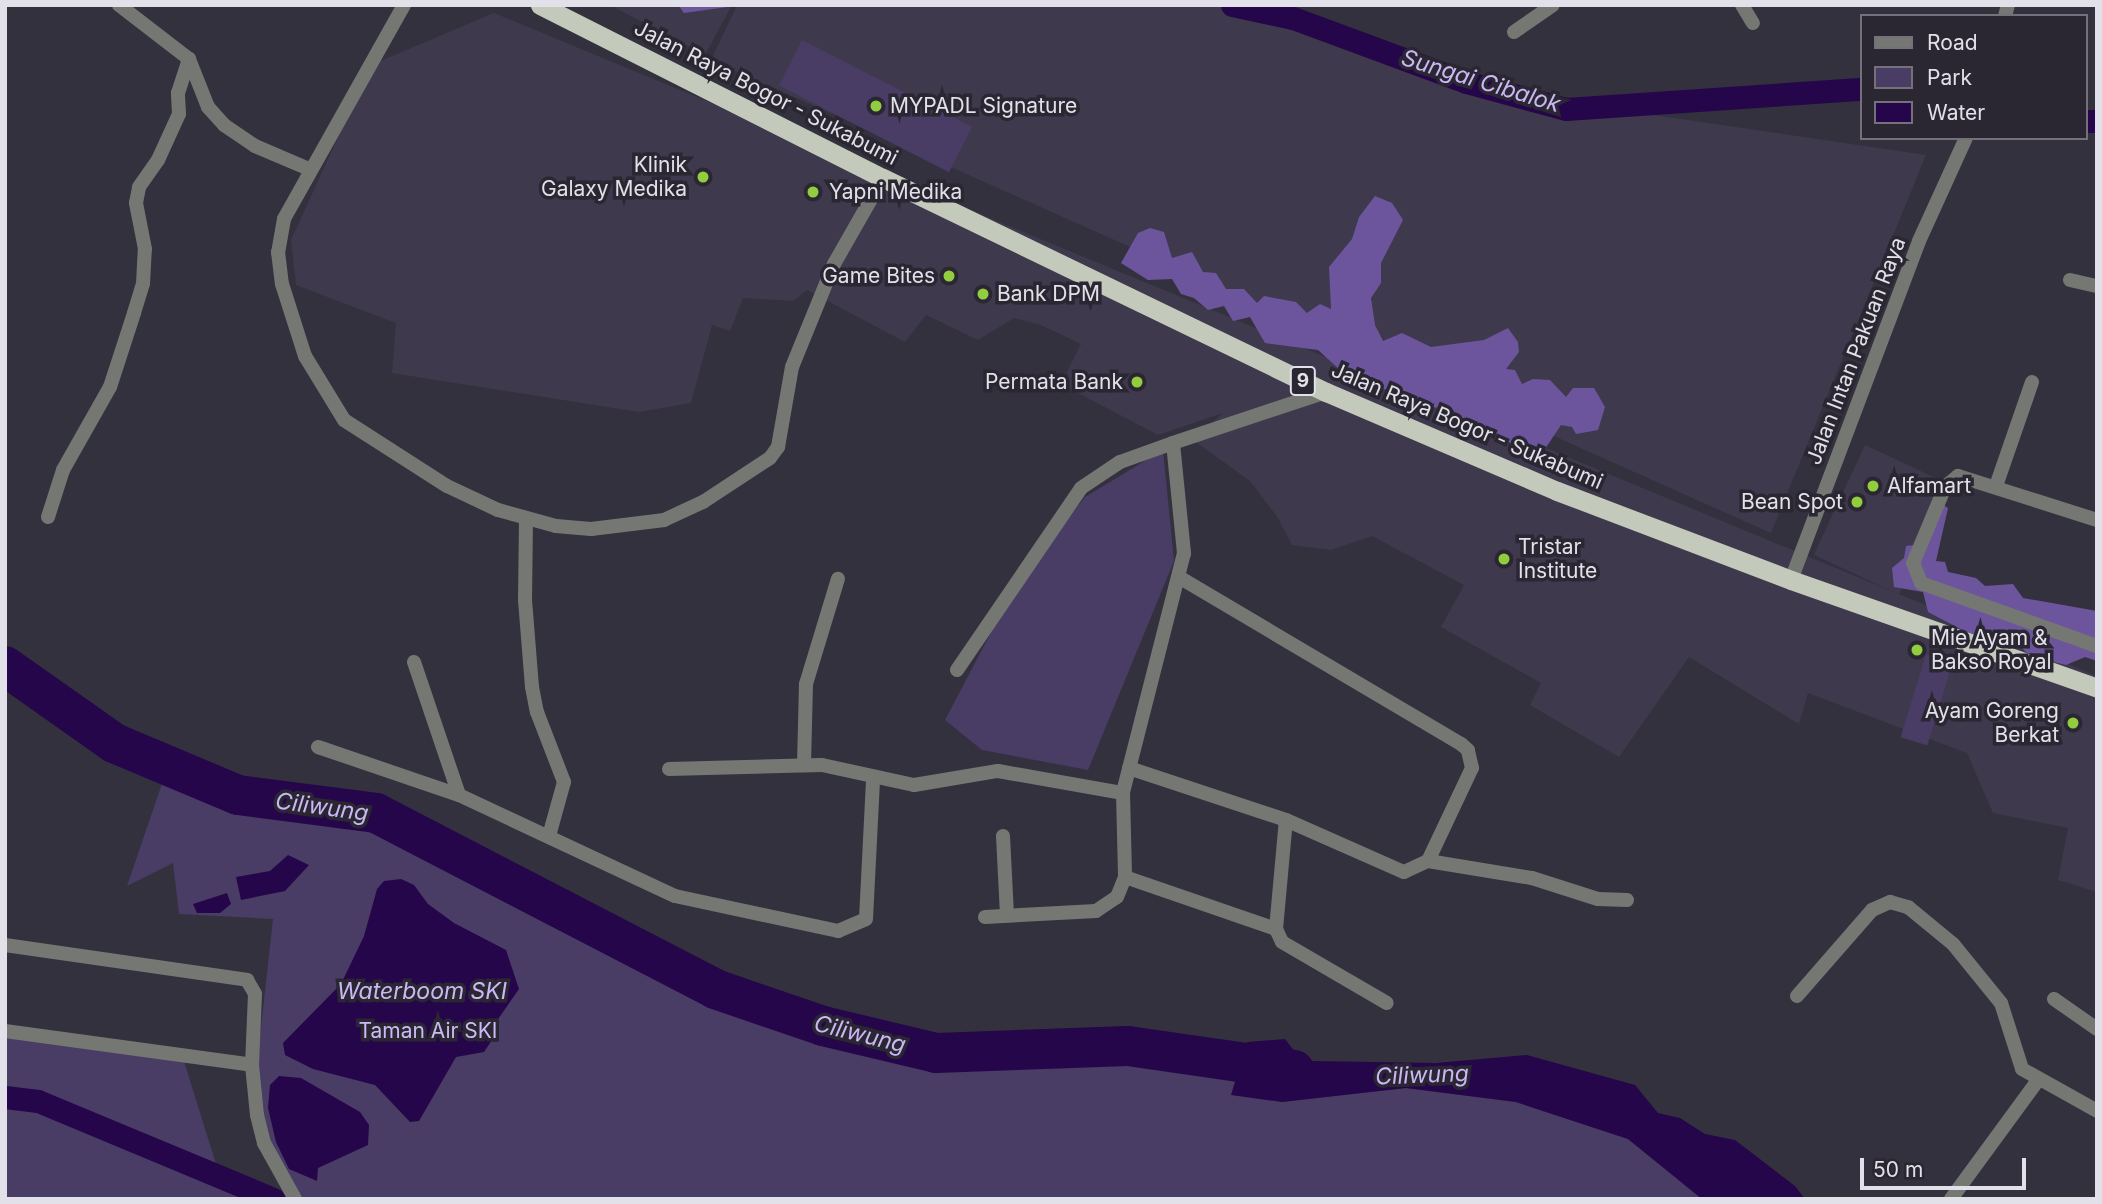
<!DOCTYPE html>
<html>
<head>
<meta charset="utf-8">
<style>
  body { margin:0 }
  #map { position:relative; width:2102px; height:1204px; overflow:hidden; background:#34313e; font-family:Inter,sans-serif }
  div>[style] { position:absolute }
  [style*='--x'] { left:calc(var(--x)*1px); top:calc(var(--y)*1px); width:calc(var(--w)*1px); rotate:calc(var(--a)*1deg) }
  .built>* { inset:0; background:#3e394c; transform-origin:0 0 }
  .green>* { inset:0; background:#493c65; transform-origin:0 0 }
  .forest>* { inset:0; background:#6d559d }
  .water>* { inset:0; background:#26064a }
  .canal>* { height:23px; margin:-11.5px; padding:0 11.5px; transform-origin:11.5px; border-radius:11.5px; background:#26064a }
  .river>* { height:40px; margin:-20px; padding:0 20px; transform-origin:20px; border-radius:20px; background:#26064a }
  .minor>* { height:14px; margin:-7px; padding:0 7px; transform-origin:7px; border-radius:7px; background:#757872 }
  .trunk>* { height:19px; margin:-9.5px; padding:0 9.5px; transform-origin:9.5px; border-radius:9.5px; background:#c3cabc }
  .dots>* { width:19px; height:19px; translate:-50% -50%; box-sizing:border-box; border:4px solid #2a2733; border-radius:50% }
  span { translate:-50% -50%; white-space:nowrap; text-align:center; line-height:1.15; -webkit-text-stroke:7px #2a2733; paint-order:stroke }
  .shield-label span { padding:2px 5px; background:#2a2733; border:2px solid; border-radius:5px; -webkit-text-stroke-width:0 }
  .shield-label { font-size:19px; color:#e2e0e8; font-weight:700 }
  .street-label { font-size:21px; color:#e2e0e8 }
  .poi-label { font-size:21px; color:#e2e0e8 }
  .left { translate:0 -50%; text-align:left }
  .right { translate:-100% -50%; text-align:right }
  .park-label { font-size:21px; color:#cbbaf6 }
  .water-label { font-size:23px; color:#cab8f5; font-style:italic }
  .frame { position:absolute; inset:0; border:7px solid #e2e0e8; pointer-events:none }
  .legend { position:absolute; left:1860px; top:14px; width:228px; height:126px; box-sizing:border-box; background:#2a2733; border:2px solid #74717b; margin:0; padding:9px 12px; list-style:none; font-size:21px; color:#e2e0e8 }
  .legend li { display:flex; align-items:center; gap:14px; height:35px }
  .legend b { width:35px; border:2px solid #74717b }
  .scale { position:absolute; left:1860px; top:1158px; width:166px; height:32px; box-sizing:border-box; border:4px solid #e2e0e8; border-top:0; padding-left:9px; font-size:21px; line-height:24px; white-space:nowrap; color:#e2e0e8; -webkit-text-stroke:5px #2a2733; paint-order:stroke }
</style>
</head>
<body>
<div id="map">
  <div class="built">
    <i style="clip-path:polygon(610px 5px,732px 5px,705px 55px)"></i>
    <i style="clip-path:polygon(737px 5px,1242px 5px,1463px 87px,1926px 155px,1771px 533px,711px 60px)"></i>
    <i style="clip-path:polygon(494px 13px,2097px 676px,2097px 892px,2058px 880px,2068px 828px,1993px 813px,1967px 753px,1808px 693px,1799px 724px,1689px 657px,1619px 757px,1530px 705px,1541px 683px,1441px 627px,1464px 585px,1372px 536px,1331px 550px,1292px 545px,1278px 518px,1250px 481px,1193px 440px,1223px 413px,1158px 435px,1061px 384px,1081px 344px,1041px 325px,1014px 318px,978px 340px,926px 315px,905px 342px,807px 290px,793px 301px,743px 298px,730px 331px,712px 325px,691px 403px,639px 412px,392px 373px,396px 323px,296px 285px,291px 240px,371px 65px)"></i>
    <i style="left:1865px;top:445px;width:94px;height:121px;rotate:25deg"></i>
  </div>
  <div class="green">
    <i style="left:802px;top:40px;width:191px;height:51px;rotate:27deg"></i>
    <i style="clip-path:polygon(1163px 450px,1174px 561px,1088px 770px,982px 750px,945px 720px,1016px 585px,1085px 497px)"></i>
    <i style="left:1926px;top:654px;width:28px;height:87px;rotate:17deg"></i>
    <i style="clip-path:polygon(168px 766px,238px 795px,376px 813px,715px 989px,930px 1053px,1133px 1047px,1242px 1063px,1281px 1102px,1406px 1088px,1516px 1102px,1628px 1139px,1702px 1199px,303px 1199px,270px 1148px,256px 1072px,273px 919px,179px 914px,173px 863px,127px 886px)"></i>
    <i style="clip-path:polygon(5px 1027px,182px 1055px,216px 1164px,247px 1199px,5px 1199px)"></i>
  </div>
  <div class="forest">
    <i style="clip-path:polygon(678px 5px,742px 5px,684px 13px)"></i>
    <i style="clip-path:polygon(1375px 196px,1392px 203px,1403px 220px,1381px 263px,1381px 283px,1371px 298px,1375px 325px,1383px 341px,1402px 333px,1431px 347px,1484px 340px,1508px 328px,1518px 342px,1519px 352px,1506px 369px,1515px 370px,1522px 384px,1533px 379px,1550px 380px,1566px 397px,1573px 388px,1594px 388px,1605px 407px,1598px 430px,1576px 434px,1572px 427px,1561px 425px,1543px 452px,1515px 446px,1498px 434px,1471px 429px,1453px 410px,1432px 407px,1395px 390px,1360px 388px,1318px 350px,1265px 343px,1250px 317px,1233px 321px,1224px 306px,1208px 310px,1194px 298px,1181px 294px,1172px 279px,1148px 280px,1121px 263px,1138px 233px,1150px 228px,1164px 232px,1172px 258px,1192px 252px,1203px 272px,1216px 273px,1226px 289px,1244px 289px,1257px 303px,1264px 296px,1296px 302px,1307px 313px,1320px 304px,1331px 309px,1329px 267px,1352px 239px,1359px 217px)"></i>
    <i style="clip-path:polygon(1936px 500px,1948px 508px,1936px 561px,1945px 562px,1948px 572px,1976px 578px,1985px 586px,2013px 584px,2023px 598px,2097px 611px,2097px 661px,2085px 657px,2066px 665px,2054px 662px,2050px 654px,2027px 653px,2021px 647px,1976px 637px,1928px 612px,1923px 592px,1894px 587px,1892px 568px,1904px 558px,1906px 546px,1925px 544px)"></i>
  </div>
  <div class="water">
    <i style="clip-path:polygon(288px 855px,309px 865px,285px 891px,241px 900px,236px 877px,270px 871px)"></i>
    <i style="clip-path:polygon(401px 879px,414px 885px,428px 904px,454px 923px,506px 950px,519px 989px,487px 1035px,492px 1040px,484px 1052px,456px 1057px,419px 1121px,410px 1122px,375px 1085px,313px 1069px,285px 1055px,283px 1043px,341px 984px,364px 936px,377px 889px,384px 881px)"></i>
    <i style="clip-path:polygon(227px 893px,231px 904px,220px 913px,197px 913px,193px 904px)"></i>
    <i style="clip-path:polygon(1285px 1039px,1299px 1057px,1313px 1061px,1436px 1063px,1527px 1055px,1635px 1085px,1658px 1113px,1680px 1118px,1705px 1134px,1735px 1140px,1795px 1186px,1805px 1199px,1702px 1199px,1628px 1139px,1516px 1102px,1406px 1088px,1282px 1102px,1231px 1095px,1247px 1042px)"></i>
    <i style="clip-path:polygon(279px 1076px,301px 1078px,360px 1112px,369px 1125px,368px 1145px,318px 1168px,317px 1181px,289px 1169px,276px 1142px,268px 1108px,270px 1085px)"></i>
  </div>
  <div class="canal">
    <i style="--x:1232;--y:5;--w:62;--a:12"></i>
    <i style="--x:1293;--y:18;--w:184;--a:20.3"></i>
    <i style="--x:1466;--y:82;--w:104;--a:15.1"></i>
    <i style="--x:1566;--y:109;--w:297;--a:-3.9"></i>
    <i style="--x:2086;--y:121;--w:11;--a:0"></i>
    <i style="--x:5;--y:1097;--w:33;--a:7"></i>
    <i style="--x:38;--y:1101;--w:255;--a:22.6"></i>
  </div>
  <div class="river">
    <i style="--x:5;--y:666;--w:133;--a:35.2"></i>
    <i style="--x:114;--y:743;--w:134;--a:22.8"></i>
    <i style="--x:238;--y:795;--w:139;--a:7.4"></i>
    <i style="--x:376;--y:813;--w:382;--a:27.4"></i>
    <i style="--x:715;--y:989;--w:114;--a:18.9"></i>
    <i style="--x:823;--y:1026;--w:116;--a:13.4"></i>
    <i style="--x:936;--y:1053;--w:192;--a:-2.1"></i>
    <i style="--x:1128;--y:1046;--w:168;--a:8.2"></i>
  </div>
  <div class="minor">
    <i style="--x:119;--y:5;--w:88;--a:37.6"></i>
    <i style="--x:189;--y:59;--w:52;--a:68.4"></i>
    <i style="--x:208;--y:107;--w:24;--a:48"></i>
    <i style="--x:224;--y:125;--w:37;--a:34"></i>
    <i style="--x:255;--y:146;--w:59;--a:23.1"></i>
    <i style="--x:404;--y:5;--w:245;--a:119.3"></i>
    <i style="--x:284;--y:219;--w:34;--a:100"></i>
    <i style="--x:278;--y:252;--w:32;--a:83"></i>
    <i style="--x:282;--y:284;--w:76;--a:72.3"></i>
    <i style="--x:305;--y:356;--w:75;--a:58.6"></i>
    <i style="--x:344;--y:420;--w:122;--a:32.7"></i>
    <i style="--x:447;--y:486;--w:56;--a:25.2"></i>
    <i style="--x:498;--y:510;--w:60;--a:15.4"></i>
    <i style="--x:556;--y:526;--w:35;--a:5"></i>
    <i style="--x:591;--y:529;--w:74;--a:-7"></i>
    <i style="--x:664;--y:520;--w:43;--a:-24.8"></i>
    <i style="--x:703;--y:502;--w:80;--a:-33.3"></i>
    <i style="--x:770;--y:458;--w:14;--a:-54"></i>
    <i style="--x:778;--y:447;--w:81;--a:-80.1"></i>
    <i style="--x:792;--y:367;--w:111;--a:-67.8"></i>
    <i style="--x:834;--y:264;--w:99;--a:-60.3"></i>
    <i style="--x:1742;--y:5;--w:21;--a:59"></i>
    <i style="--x:2005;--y:16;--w:11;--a:-75"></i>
    <i style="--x:1514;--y:32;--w:47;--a:-34.7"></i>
    <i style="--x:2070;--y:280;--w:28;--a:13"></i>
    <i style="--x:1326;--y:392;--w:161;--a:161.6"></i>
    <i style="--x:1173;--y:443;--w:111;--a:84.3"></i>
    <i style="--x:1184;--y:553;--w:248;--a:104.3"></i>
    <i style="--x:1123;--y:793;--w:84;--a:88.6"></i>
    <i style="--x:1125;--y:877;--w:160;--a:19"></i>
    <i style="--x:1276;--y:929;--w:14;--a:65"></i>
    <i style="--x:1282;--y:942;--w:121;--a:30.2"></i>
    <i style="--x:1996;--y:486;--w:110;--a:-70.9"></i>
    <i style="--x:48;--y:517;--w:49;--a:-72.3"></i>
    <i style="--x:63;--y:470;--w:95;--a:-60.5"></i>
    <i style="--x:110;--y:387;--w:78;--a:-72"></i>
    <i style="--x:134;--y:313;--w:30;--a:-73"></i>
    <i style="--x:143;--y:284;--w:35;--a:-87"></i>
    <i style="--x:145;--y:249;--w:47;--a:-101.1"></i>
    <i style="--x:136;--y:203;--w:16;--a:-79"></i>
    <i style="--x:139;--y:187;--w:33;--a:-55"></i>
    <i style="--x:158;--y:160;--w:51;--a:-65.5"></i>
    <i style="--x:179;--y:114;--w:21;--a:-93"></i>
    <i style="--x:178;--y:93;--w:36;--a:-72"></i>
    <i style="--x:526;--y:519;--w:81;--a:90.7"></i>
    <i style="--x:525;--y:600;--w:87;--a:85.4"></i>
    <i style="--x:532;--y:687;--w:25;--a:79"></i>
    <i style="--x:537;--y:712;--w:75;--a:68.9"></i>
    <i style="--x:564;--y:782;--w:56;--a:105.5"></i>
    <i style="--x:2097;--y:520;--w:146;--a:-162.4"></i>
    <i style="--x:1958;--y:476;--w:17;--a:140"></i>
    <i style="--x:1945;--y:487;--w:82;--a:112.8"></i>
    <i style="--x:1913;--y:563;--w:22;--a:68"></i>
    <i style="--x:1921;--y:583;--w:187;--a:19.7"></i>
    <i style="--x:1791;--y:580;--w:362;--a:-69.3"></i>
    <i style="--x:1919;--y:241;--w:113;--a:-65.5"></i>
    <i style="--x:414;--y:662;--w:140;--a:71.3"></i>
    <i style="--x:459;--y:795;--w:238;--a:25.1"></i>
    <i style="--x:675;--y:896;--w:167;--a:12.1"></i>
    <i style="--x:838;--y:931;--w:30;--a:-23"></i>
    <i style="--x:866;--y:919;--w:140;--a:-87.1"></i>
    <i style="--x:957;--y:670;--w:220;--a:-55.7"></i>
    <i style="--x:1081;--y:488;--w:47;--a:-33.7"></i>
    <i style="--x:1120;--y:462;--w:56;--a:-19.7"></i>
    <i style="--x:318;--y:747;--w:149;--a:18.8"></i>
    <i style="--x:804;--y:765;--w:81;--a:-88.6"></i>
    <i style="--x:806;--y:684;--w:110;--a:-73.1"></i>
    <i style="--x:1129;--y:768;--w:165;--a:18.3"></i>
    <i style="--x:1286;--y:820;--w:129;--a:23.8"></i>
    <i style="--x:1404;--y:872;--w:26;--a:-25"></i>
    <i style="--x:1428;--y:861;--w:103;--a:-64.7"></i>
    <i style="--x:1472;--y:768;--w:18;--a:-103"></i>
    <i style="--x:1468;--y:750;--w:9;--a:-139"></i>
    <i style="--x:1461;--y:744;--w:326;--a:-149.4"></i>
    <i style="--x:669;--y:769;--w:153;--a:-1.5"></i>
    <i style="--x:822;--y:765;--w:94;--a:12.3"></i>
    <i style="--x:914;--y:785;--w:85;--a:-9.5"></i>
    <i style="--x:998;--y:771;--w:127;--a:10"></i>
    <i style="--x:1003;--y:836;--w:78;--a:87.1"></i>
    <i style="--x:1428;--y:861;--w:105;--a:9.3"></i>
    <i style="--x:1532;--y:878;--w:69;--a:17.7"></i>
    <i style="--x:1598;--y:899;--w:29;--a:2"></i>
    <i style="--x:985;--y:917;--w:111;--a:-3.1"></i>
    <i style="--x:1096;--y:911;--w:25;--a:-34"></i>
    <i style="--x:1117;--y:897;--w:22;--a:-68"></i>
    <i style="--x:1276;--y:929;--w:109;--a:-84.8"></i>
    <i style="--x:5;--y:945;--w:245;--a:8.2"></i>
    <i style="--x:247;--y:980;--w:16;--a:60"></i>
    <i style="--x:255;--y:994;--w:71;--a:92.4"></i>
    <i style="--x:252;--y:1065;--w:50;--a:84.3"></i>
    <i style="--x:257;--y:1115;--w:29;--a:76"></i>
    <i style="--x:264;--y:1143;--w:64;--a:61"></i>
    <i style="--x:1797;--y:996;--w:114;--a:-48.9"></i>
    <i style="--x:1872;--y:910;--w:20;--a:-24"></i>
    <i style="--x:1890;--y:902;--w:19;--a:16"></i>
    <i style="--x:1908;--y:907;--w:58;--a:39.4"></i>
    <i style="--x:1953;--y:944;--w:76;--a:50.9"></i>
    <i style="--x:2001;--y:1003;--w:69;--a:72.3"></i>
    <i style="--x:2022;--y:1069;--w:86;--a:29.2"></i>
    <i style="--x:2054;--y:999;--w:52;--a:34.9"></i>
    <i style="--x:5;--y:1031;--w:249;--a:7.8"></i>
    <i style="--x:1951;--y:1199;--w:147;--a:-53.8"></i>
  </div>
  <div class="trunk">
    <i style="--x:540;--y:5;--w:384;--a:26.8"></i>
    <i style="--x:883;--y:178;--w:492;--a:25.8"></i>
    <i style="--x:1326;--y:392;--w:251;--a:23.2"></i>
    <i style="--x:1557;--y:491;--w:250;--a:20.8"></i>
    <i style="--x:1791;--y:580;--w:324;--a:19.4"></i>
  </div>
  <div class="dots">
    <i style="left:876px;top:106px;background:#92cd3f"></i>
    <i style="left:703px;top:177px;background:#92cd3f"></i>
    <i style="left:813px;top:192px;background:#92cd3f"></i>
    <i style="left:949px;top:276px;background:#92cd3f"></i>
    <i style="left:983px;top:294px;background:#92cd3f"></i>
    <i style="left:1137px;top:382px;background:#92cd3f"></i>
    <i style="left:1873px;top:486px;background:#92cd3f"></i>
    <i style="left:1857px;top:502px;background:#92cd3f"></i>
    <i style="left:1504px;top:559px;background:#92cd3f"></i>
    <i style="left:1917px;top:650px;background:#92cd3f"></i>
    <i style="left:2073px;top:723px;background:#92cd3f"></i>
  </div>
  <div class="shield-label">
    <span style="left:1303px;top:381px">9</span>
  </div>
  <div class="street-label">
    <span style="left:766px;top:93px;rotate:27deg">Jalan Raya Bogor - Sukabumi</span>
    <span style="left:1856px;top:351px;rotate:-69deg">Jalan Intan Pakuan Raya</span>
    <span style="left:1467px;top:426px;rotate:23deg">Jalan Raya Bogor - Sukabumi</span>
  </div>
  <div class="poi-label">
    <span class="left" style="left:890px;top:106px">MYPADL Signature</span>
    <span class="right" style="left:687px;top:177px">Klinik<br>Galaxy Medika</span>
    <span class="left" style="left:829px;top:192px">Yapni Medika</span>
    <span class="right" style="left:935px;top:276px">Game Bites</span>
    <span class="left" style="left:997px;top:294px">Bank DPM</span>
    <span class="right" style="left:1123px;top:382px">Permata Bank</span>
    <span class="left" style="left:1887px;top:486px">Alfamart</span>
    <span class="right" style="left:1843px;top:502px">Bean Spot</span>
    <span class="left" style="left:1518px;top:559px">Tristar<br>Institute</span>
    <span class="left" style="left:1931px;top:650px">Mie Ayam &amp;<br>Bakso Royal</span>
    <span class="right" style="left:2059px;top:723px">Ayam Goreng<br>Berkat</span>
  </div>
  <div class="park-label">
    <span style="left:428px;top:1031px">Taman Air SKI</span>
  </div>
  <div class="water-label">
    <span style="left:1481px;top:81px;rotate:17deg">Sungai Cibalok</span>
    <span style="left:322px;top:807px;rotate:8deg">Ciliwung</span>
    <span style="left:422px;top:991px">Waterboom SKI</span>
    <span style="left:860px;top:1034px;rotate:14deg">Ciliwung</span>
    <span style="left:1422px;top:1075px;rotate:-2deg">Ciliwung</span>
  </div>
  <div class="frame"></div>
  <ul class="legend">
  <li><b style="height:9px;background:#757872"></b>Road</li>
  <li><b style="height:19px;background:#493c65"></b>Park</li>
  <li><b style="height:19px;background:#26064a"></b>Water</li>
  </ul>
  <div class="scale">50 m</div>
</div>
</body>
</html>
